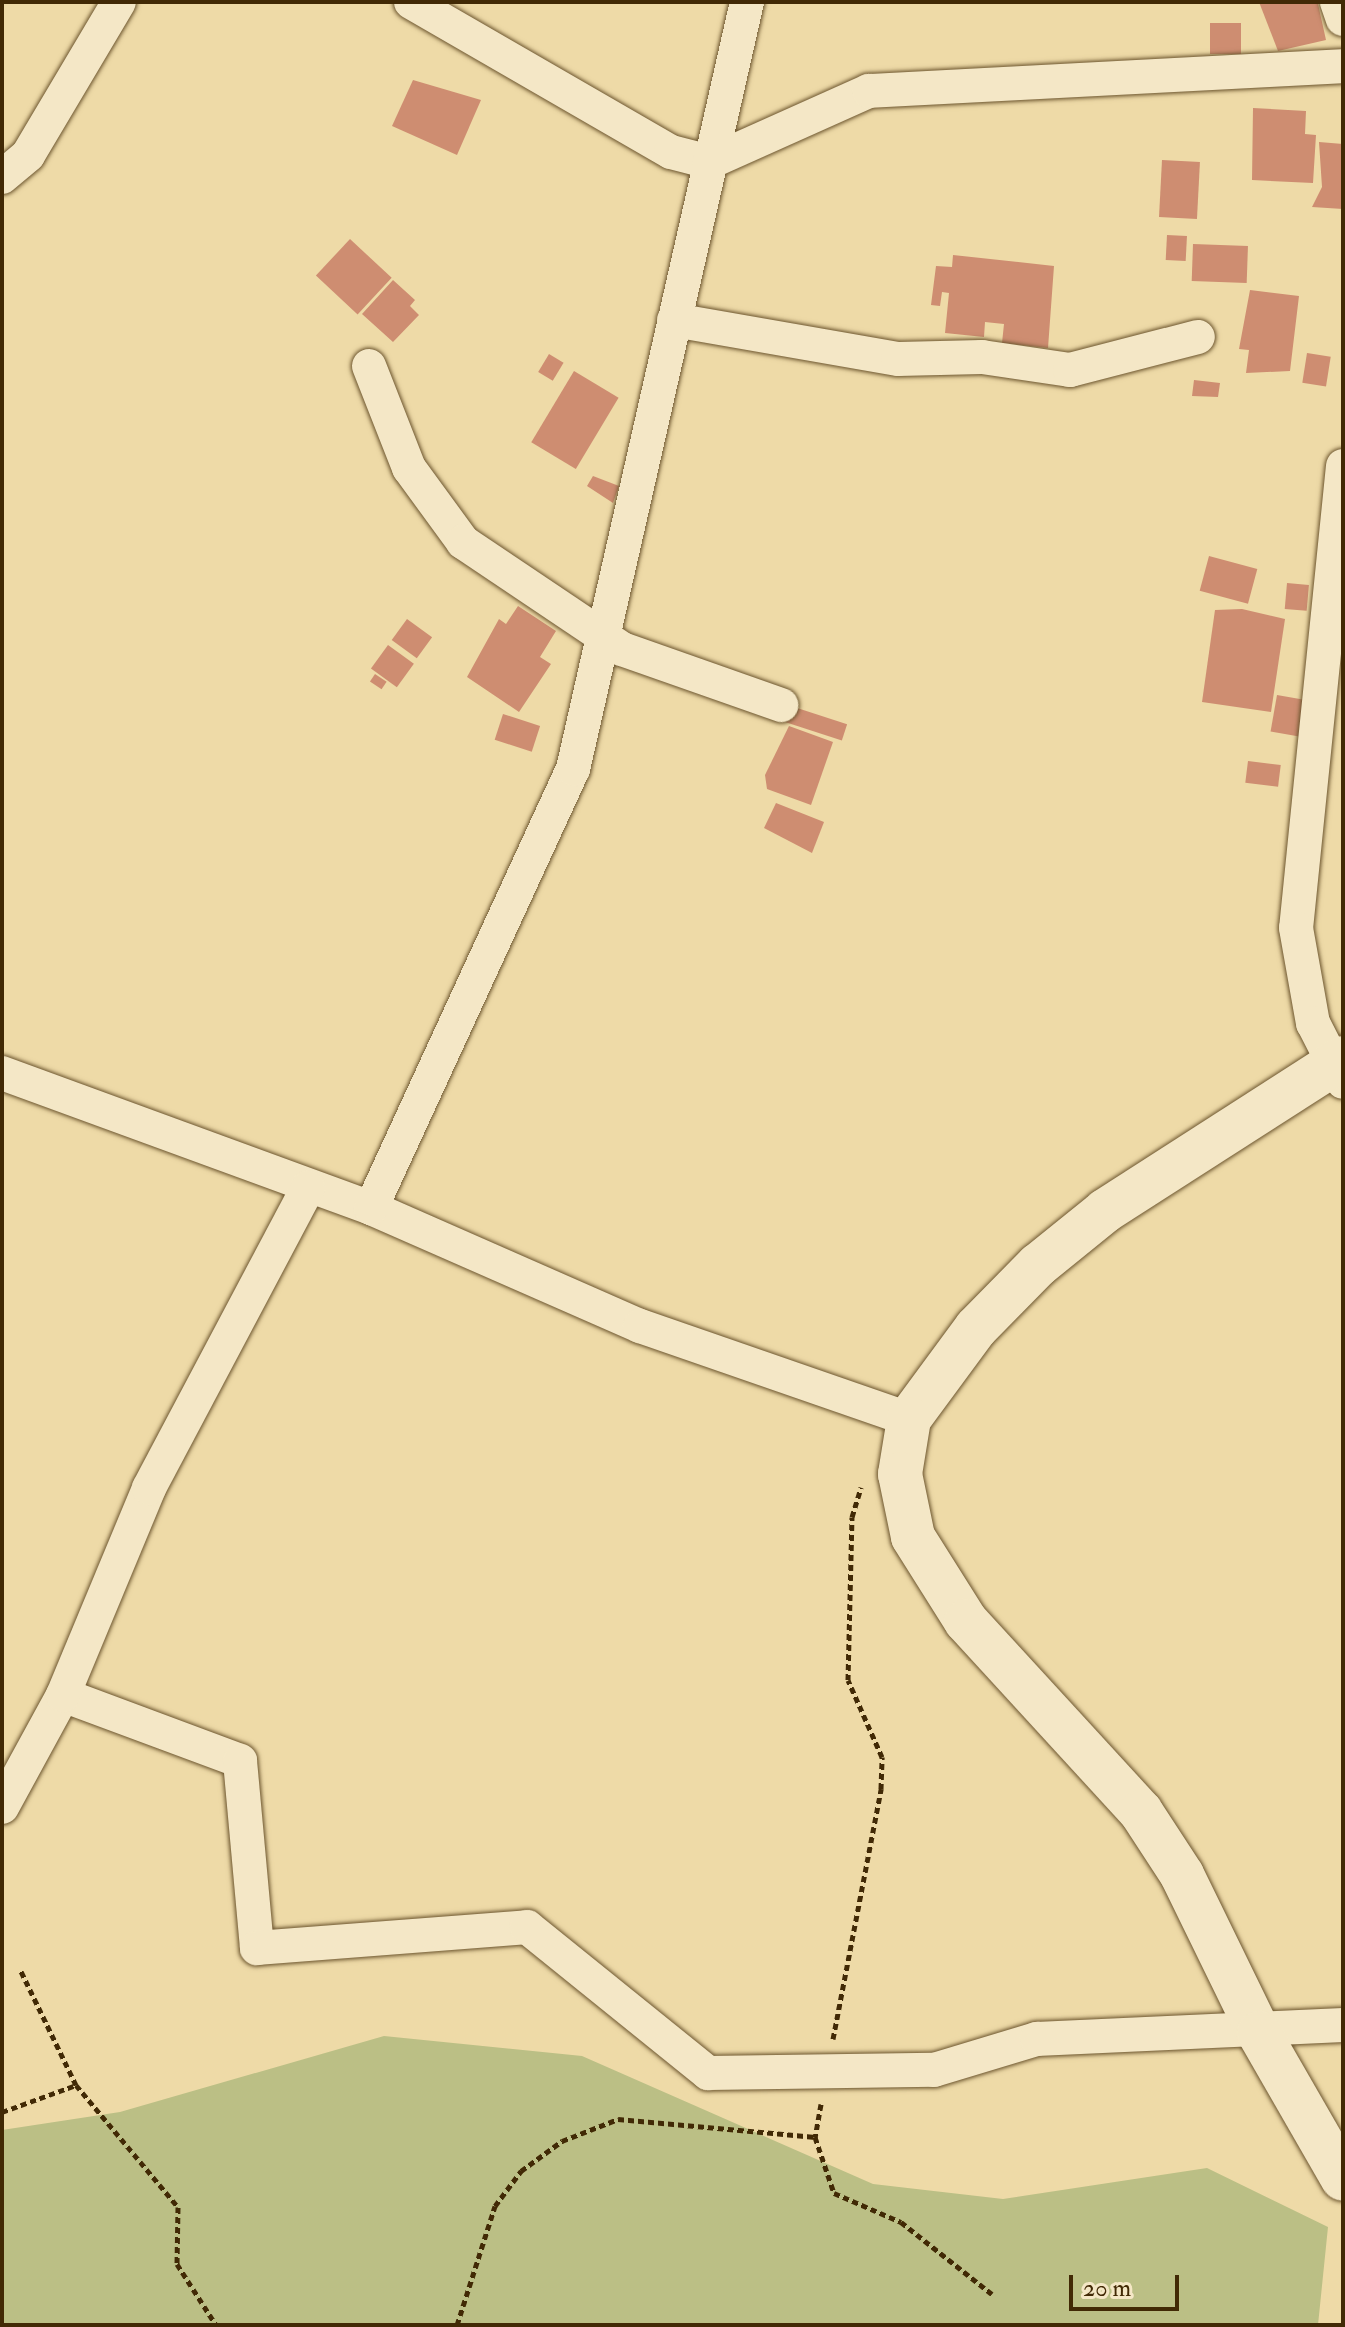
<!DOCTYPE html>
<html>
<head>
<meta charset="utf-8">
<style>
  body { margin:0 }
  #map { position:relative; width:1345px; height:2327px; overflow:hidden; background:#eedaa7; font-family:"IM FELL Double Pica",serif }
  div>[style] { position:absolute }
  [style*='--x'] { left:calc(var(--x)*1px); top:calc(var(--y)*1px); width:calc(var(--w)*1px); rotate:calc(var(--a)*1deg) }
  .green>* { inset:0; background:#bbbf85 }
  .building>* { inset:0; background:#ce8d71; transform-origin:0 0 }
  .path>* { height:5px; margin-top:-2.5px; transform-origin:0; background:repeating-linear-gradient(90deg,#412905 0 6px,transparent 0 10px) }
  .roads { filter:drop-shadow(0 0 2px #6c552e) drop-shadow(0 0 2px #6c552e) }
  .street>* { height:34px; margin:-17px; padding:0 17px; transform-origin:17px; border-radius:17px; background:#f4e7c6 }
  .secondary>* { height:44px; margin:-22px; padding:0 22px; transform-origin:22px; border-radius:22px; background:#f4e7c6 }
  span { translate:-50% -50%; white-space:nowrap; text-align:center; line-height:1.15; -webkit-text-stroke:7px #f4e7c6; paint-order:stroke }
  .frame { position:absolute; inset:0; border:4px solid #412905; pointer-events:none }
  .scale { position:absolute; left:1069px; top:2275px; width:110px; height:36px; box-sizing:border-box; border:4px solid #412905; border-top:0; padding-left:10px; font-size:24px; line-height:28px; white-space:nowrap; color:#412905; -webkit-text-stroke:6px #f4e7c6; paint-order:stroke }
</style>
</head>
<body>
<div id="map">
  <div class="green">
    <i style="clip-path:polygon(384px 2036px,582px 2056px,873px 2184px,1003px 2199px,1207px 2168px,1328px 2227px,1318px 2325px,2px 2325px,2px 2130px,120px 2112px)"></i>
  </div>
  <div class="building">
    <i style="clip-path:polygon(1259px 2px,1318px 4px,1326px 40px,1278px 51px)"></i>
    <i style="left:1210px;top:23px;width:31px;height:31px"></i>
    <i style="clip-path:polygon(413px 80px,481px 100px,457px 155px,392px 126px)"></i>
    <i style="clip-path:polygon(1253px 108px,1306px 111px,1305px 134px,1316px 135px,1313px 183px,1252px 180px)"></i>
    <i style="clip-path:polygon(1319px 142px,1343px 144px,1343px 209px,1312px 207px,1322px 187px)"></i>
    <i style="left:1162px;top:160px;width:38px;height:57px;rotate:3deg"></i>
    <i style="left:1167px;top:235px;width:20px;height:25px;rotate:3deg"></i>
    <i style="left:350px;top:239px;width:57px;height:50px;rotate:43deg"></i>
    <i style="left:1193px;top:244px;width:55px;height:37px;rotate:2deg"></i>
    <i style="clip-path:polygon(953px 255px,1054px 266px,1048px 348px,1002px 343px,1004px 324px,985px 322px,984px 337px,945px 333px,949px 293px,942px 292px,940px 306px,931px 305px,936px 266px,952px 267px)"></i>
    <i style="clip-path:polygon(393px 280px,415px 300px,410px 306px,419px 315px,393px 342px,362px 314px)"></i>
    <i style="clip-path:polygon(1250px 290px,1299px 296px,1290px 371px,1246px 373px,1249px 350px,1239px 349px)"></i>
    <i style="left:1307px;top:353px;width:24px;height:30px;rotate:9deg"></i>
    <i style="left:549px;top:354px;width:17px;height:21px;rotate:31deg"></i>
    <i style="left:574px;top:371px;width:52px;height:83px;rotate:31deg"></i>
    <i style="clip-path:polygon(1194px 380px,1220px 383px,1218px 397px,1192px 396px)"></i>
    <i style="clip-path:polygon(593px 476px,619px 486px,613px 503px,587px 486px)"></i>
    <i style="left:1209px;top:556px;width:50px;height:36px;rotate:15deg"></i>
    <i style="left:1287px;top:583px;width:22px;height:26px;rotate:5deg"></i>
    <i style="clip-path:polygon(518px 606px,556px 631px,540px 657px,551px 664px,519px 712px,467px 677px,499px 619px,506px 624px)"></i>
    <i style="clip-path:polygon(1242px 609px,1285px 619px,1271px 712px,1202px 702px,1215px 610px)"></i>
    <i style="left:407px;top:619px;width:31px;height:26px;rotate:36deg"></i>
    <i style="left:388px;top:645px;width:32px;height:29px;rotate:36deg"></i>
    <i style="left:375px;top:674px;width:14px;height:9px;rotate:34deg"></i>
    <i style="left:1277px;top:695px;width:29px;height:37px;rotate:10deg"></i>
    <i style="left:791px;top:706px;width:59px;height:17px;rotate:18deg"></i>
    <i style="left:503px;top:714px;width:39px;height:27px;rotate:18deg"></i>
    <i style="clip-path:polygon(789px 726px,833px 742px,811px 805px,767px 789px,765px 775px)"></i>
    <i style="left:1248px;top:761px;width:33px;height:22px;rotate:7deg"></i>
    <i style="clip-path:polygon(776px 803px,824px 822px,812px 853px,764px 828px)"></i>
  </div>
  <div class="path">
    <i style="--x:833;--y:2039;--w:255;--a:-79.1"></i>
    <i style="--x:881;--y:1789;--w:32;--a:-88"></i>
    <i style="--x:882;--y:1757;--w:84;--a:-113.8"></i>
    <i style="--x:848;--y:1680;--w:163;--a:-88.6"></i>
    <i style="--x:852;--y:1517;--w:31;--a:-73"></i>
    <i style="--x:76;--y:2085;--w:159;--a:50.1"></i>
    <i style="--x:178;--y:2207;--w:57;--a:91"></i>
    <i style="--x:177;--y:2264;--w:72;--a:57.4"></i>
    <i style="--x:821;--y:2104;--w:34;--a:100"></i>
    <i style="--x:815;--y:2137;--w:59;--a:71.3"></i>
    <i style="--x:834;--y:2193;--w:73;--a:23.4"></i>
    <i style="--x:901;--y:2222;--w:116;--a:38.4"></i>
    <i style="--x:2;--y:2112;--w:79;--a:-20"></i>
    <i style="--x:76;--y:2085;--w:127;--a:-115.8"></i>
    <i style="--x:457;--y:2325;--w:125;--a:-72.3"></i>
    <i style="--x:495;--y:2206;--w:44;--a:-53.4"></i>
    <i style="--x:521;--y:2171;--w:51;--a:-36.2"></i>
    <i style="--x:562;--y:2141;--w:60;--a:-21.4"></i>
    <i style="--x:618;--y:2119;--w:198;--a:5.2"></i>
  </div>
  <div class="roads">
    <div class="street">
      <i style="--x:411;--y:2;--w:300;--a:30"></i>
      <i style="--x:671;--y:152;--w:40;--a:14.4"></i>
      <i style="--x:710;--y:162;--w:174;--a:-24.1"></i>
      <i style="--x:869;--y:91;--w:475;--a:-3"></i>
      <i style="--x:1337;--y:2;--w:18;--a:71"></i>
      <i style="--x:2;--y:177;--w:34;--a:-40"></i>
      <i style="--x:28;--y:155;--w:178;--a:-59.3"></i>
      <i style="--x:674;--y:320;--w:227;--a:9.9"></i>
      <i style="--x:898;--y:359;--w:84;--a:-1.4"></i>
      <i style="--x:982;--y:357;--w:89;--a:8.4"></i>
      <i style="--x:1070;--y:370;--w:132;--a:-14.5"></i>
      <i style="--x:369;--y:366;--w:110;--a:68.6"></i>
      <i style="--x:409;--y:468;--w:92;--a:53.9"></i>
      <i style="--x:463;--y:542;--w:192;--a:33.9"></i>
      <i style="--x:622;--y:649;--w:169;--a:19.4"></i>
      <i style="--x:1343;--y:466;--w:464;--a:95.8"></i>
      <i style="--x:1296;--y:928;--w:97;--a:79.9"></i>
      <i style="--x:1313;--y:1023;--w:66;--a:63"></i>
      <i style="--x:2;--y:1073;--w:393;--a:20.1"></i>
      <i style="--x:371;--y:1208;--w:294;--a:23.7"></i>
      <i style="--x:640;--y:1326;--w:285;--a:19.1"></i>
      <i style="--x:371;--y:1208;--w:483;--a:-65.3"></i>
      <i style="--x:573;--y:769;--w:786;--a:-77.22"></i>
      <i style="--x:63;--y:1695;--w:189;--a:20.4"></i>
      <i style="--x:240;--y:1761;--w:188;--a:84.8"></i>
      <i style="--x:257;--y:1948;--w:271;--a:-4.4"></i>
      <i style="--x:527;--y:1927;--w:233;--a:38.9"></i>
      <i style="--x:708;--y:2073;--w:226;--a:-0.8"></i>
      <i style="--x:934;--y:2070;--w:108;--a:-16.8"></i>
      <i style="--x:1037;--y:2039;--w:306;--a:-2.6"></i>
      <i style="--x:2;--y:1807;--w:128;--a:-61.4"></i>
      <i style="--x:63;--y:1695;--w:224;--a:-67.4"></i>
      <i style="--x:149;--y:1488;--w:340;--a:-62.1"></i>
    </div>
    <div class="secondary">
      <i style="--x:1343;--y:1058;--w:283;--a:147.3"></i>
      <i style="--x:1105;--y:1211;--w:86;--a:141.1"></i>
      <i style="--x:1038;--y:1265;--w:88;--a:134.5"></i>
      <i style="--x:976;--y:1328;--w:113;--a:126.4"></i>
      <i style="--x:909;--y:1419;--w:56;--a:99.3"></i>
      <i style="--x:900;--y:1474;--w:64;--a:78.3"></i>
      <i style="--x:913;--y:1537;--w:99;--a:57.8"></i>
      <i style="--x:966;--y:1621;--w:259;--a:47.5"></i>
      <i style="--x:1141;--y:1812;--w:75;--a:56.9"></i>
      <i style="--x:1182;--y:1875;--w:176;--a:64"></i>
      <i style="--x:1259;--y:2033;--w:168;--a:60.1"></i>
    </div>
  </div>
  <div class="frame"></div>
  <div class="scale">20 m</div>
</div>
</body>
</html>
